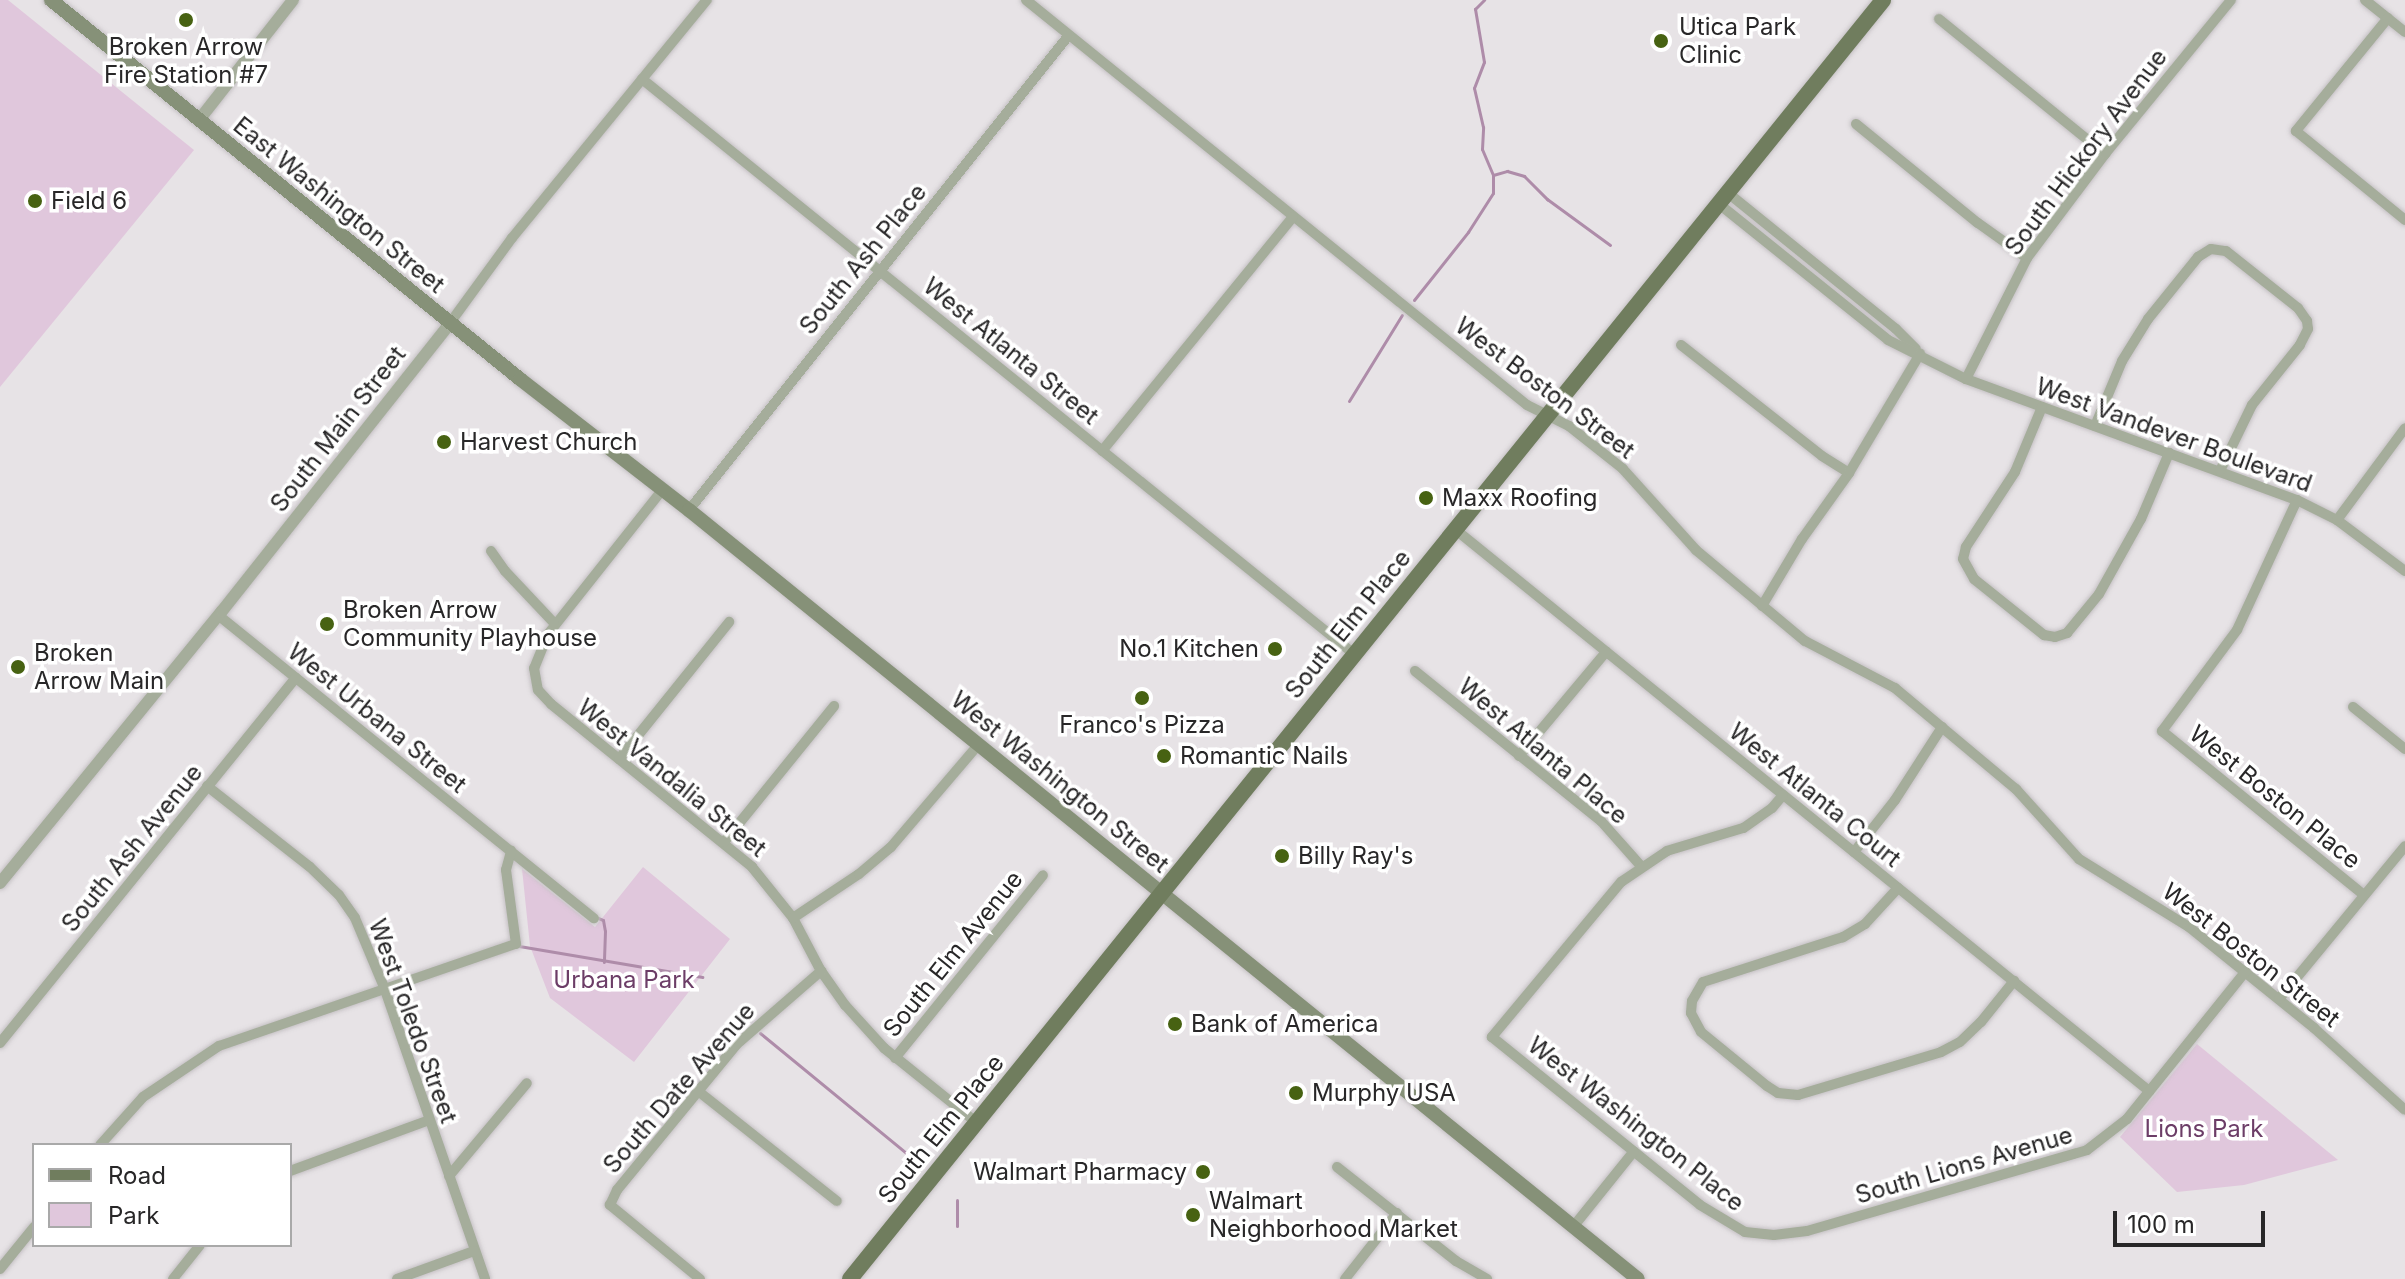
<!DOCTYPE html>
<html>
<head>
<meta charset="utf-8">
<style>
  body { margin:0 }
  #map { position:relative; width:2405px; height:1279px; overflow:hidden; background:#e7e3e6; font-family:Inter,sans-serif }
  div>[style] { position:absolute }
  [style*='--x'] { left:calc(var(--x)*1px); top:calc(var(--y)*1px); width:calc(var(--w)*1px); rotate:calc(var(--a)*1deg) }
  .green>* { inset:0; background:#e0c7dc }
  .stream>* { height:3px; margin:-1.5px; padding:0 1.5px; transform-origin:1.5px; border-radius:1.5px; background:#ae8ca9 }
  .roads { filter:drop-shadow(0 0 2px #c5c1c4) drop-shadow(0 0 2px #c5c1c4) }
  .minor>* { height:10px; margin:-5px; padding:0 5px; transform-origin:5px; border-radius:5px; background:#a5ad9b }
  .tertiary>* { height:12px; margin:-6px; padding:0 6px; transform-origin:6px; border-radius:6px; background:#a5ad9b }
  .secondary>* { height:14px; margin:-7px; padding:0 7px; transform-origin:7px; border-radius:7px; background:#869178 }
  .primary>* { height:16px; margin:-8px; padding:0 8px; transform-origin:8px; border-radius:8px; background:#707d5e }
  .dots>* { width:22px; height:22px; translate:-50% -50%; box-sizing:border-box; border:4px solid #fff; border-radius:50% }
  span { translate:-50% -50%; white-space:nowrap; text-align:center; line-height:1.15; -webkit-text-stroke:7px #fff; paint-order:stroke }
  .poi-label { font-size:24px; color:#282728 }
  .left { translate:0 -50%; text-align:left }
  .right { translate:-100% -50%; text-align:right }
  .street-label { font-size:24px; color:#282728 }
  .park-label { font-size:24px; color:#6c3d67 }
  .legend { position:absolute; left:32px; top:1143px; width:260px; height:104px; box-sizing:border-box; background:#fff; border:2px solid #a9a9a9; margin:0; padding:10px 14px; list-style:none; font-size:24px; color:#282728 }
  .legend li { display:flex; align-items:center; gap:16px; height:40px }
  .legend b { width:40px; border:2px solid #a9a9a9 }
  .scale { position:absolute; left:2113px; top:1211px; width:152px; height:36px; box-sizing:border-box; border:4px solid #282728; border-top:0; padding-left:10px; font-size:24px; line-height:28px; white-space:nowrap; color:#282728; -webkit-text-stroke:6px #fff; paint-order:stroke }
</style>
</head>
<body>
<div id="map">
  <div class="green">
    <i style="clip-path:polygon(0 0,8px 0,194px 150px,0 387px)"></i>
    <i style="clip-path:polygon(643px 867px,730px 939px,634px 1062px,550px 998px,530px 946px,522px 869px,595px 927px)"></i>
    <i style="clip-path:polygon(2197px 1044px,2338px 1160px,2244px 1185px,2177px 1192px,2120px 1137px)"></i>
  </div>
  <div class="stream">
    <i style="--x:1493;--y:175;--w:15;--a:-16"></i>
    <i style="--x:1507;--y:171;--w:18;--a:16"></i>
    <i style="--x:1524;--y:176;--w:33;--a:45"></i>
    <i style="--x:1547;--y:199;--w:78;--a:36.1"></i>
    <i style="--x:1414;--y:300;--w:87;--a:-51.5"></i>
    <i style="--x:1468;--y:232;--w:46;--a:-57.3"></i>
    <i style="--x:1493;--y:193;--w:18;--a:-90"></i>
    <i style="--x:1493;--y:175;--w:28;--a:-113"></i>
    <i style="--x:1482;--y:149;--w:22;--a:-87"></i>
    <i style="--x:1483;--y:127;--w:40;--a:-103"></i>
    <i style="--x:1474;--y:88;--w:28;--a:-69"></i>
    <i style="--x:1484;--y:62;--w:54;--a:-99.6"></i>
    <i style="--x:1475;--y:9;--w:13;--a:-45"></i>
    <i style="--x:1349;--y:401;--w:101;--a:-58.4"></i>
    <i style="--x:598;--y:918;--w:5;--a:22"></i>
    <i style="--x:603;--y:920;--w:11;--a:80"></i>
    <i style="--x:605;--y:931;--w:31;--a:92"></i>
    <i style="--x:519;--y:946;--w:186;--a:9.6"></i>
    <i style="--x:760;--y:1033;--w:202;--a:39.4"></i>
    <i style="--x:957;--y:1226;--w:26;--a:-90"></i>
  </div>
  <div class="roads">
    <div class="minor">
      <i style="--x:1026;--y:0;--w:644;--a:38.95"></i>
      <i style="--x:1527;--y:405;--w:47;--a:26.6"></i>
      <i style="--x:1569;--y:426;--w:69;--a:38.5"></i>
      <i style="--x:1623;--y:469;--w:109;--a:48"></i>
      <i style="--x:1696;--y:550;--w:142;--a:39.9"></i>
      <i style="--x:1805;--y:641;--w:102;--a:27.6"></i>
      <i style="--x:1895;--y:688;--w:158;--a:39.9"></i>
      <i style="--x:2016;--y:789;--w:94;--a:48"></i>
      <i style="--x:2079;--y:859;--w:129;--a:31.7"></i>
      <i style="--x:2189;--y:927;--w:161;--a:38.9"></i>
      <i style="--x:2314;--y:1028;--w:122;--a:42"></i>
      <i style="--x:2365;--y:0;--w:51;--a:38.7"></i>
      <i style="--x:2388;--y:18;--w:146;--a:129.2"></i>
      <i style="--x:2296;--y:131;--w:141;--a:39.2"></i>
      <i style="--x:1939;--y:19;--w:214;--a:39.1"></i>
      <i style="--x:642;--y:79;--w:915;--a:38.92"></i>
      <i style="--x:1856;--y:124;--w:157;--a:39.1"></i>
      <i style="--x:1978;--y:223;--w:60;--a:35.5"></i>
      <i style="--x:1728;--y:193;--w:216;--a:39"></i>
      <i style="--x:1896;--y:329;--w:28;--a:45"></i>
      <i style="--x:1719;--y:204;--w:217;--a:38.8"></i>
      <i style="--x:1888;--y:340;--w:87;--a:26.6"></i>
      <i style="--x:1966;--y:379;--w:352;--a:20.1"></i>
      <i style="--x:2297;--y:500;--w:45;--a:26.6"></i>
      <i style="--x:2337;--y:520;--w:85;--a:36.9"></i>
      <i style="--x:450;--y:323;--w:105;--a:-53.9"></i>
      <i style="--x:512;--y:238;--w:308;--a:-50.7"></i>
      <i style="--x:1681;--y:345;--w:179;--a:38.2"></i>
      <i style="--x:1822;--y:456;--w:32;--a:32"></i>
      <i style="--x:1966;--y:379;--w:136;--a:-63.2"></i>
      <i style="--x:2027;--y:258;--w:130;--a:-53.1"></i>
      <i style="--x:2105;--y:154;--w:199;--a:-50.7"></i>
      <i style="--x:2042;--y:407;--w:70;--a:112.6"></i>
      <i style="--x:2015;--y:472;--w:90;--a:123.2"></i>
      <i style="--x:1966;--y:547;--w:12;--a:104"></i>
      <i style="--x:1963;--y:559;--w:23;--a:61"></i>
      <i style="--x:1974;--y:579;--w:90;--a:38.7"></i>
      <i style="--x:2044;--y:635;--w:11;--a:10"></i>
      <i style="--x:2055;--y:637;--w:13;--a:-18"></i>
      <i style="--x:2067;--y:633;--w:50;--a:-50.6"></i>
      <i style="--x:2099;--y:594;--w:86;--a:-60.8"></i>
      <i style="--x:2141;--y:519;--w:72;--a:-67"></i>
      <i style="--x:2095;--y:426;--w:70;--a:-67.4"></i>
      <i style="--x:2122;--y:361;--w:49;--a:-58.2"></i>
      <i style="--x:2148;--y:319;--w:80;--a:-51.1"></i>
      <i style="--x:2198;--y:257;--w:15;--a:-32"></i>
      <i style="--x:2211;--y:249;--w:15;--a:8"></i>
      <i style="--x:2226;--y:251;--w:92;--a:38.4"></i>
      <i style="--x:2298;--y:308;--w:16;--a:55"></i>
      <i style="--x:2307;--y:321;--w:8;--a:83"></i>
      <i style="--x:2308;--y:329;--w:18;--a:117"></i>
      <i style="--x:2300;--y:345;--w:77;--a:128.7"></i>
      <i style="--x:2252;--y:405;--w:73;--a:115.9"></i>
      <i style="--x:1102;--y:451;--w:302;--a:-50.8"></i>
      <i style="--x:663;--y:489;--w:185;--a:128.4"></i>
      <i style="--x:548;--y:634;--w:37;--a:112"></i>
      <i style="--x:534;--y:668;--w:22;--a:80"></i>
      <i style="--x:538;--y:690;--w:19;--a:47"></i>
      <i style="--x:551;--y:704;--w:259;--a:39"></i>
      <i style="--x:752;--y:867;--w:65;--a:51.2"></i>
      <i style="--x:793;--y:918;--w:60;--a:62.2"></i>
      <i style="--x:821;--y:971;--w:42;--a:54.8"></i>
      <i style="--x:845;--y:1005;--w:58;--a:47.8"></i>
      <i style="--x:884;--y:1048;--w:119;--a:38.9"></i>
      <i style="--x:2297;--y:500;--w:143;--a:114.8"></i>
      <i style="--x:2237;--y:630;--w:126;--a:126.6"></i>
      <i style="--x:2162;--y:731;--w:260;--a:39.1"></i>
      <i style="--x:689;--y:510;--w:608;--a:-51.34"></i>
      <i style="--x:2337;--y:520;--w:114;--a:-53.5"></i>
      <i style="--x:1456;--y:530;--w:892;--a:38.99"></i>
      <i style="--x:491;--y:551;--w:24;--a:55"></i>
      <i style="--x:505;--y:571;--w:71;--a:46.7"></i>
      <i style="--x:1762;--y:606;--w:78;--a:-59.2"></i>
      <i style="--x:1802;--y:539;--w:81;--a:-54.5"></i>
      <i style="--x:1849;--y:473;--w:139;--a:-59.2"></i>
      <i style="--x:218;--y:615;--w:483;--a:38.9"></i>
      <i style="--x:1415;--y:671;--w:239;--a:38.9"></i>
      <i style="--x:1601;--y:821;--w:60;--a:48.4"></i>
      <i style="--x:2353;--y:707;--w:67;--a:38.9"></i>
      <i style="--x:1519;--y:756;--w:136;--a:-50.1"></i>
      <i style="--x:619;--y:759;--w:176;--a:-51.2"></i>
      <i style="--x:207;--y:786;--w:131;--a:38.2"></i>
      <i style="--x:310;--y:867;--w:40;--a:44"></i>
      <i style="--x:339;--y:895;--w:28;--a:55"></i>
      <i style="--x:355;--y:918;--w:75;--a:67.2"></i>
      <i style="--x:384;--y:987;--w:309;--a:70.9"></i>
      <i style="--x:1783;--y:795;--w:17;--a:130"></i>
      <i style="--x:1772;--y:808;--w:35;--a:145"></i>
      <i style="--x:1743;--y:828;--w:79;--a:163.2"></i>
      <i style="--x:1667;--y:851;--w:55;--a:146"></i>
      <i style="--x:1621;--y:882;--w:202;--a:129.8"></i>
      <i style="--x:1492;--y:1037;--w:267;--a:38.9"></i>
      <i style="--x:1700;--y:1205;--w:52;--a:31"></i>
      <i style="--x:1745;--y:1232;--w:29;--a:6"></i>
      <i style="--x:1774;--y:1235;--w:33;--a:-7"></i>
      <i style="--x:1807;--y:1231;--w:291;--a:-16.1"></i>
      <i style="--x:2087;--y:1150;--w:51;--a:-37.8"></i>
      <i style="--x:2127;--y:1119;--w:189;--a:-51.2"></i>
      <i style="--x:724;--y:842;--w:175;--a:-51"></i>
      <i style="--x:1854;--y:852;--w:66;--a:-51.7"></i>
      <i style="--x:1895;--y:800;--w:87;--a:-57.2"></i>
      <i style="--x:1898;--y:888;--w:49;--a:132.5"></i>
      <i style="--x:1865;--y:924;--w:26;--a:149"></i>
      <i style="--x:1843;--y:937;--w:147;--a:162.2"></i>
      <i style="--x:1703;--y:982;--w:22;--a:120"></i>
      <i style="--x:1692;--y:1001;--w:12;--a:95"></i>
      <i style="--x:1691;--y:1013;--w:21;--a:62"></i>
      <i style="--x:1701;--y:1032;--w:85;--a:39.3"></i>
      <i style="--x:1767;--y:1086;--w:13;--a:32"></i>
      <i style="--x:1778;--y:1093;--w:20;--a:6"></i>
      <i style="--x:1798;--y:1095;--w:149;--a:-16.7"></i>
      <i style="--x:1941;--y:1052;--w:21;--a:-28"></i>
      <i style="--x:1960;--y:1042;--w:29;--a:-44"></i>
      <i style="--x:1981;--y:1022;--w:53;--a:-51.2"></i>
      <i style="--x:793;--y:918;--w:79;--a:-33.7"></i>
      <i style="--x:859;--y:874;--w:42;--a:-40.2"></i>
      <i style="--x:891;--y:847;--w:135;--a:-49.5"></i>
      <i style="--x:2279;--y:999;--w:198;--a:-50.5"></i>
      <i style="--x:0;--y:1043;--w:470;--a:-51"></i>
      <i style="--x:895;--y:1058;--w:235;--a:-51"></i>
      <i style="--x:698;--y:1091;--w:177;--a:38.4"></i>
      <i style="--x:100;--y:1145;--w:64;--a:-48.1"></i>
      <i style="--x:143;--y:1097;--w:92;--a:-33.9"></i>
      <i style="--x:219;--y:1046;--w:314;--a:-19"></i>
      <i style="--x:516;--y:944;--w:75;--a:-97.7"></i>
      <i style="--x:506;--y:870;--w:20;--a:-75"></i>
      <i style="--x:1337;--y:1167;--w:152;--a:38.3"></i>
      <i style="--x:1456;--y:1261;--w:36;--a:30"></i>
      <i style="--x:290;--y:1171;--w:148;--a:-20.1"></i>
      <i style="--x:449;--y:1176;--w:121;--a:-50"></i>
      <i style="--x:1573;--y:1227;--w:97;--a:-51.2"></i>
      <i style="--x:0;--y:1269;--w:54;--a:-51"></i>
      <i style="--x:173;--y:1279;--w:43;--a:-51.5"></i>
      <i style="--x:397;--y:1279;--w:82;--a:-20"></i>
      <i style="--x:700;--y:1279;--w:117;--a:-140.6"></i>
      <i style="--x:610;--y:1205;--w:17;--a:-65"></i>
      <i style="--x:617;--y:1190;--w:188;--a:-50.6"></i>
      <i style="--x:736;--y:1045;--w:113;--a:-41"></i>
      <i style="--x:1345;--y:1279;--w:84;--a:-51.8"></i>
    </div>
    <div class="tertiary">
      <i style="--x:199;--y:120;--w:152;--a:-51.9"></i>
      <i style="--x:0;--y:883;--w:351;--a:-50.8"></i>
      <i style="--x:222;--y:611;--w:367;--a:-51.6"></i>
    </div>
    <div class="secondary">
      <i style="--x:51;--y:0;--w:603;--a:38.94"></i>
      <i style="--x:520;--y:379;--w:214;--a:37.8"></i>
      <i style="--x:689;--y:510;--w:1221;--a:39.02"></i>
    </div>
    <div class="primary">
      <i style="--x:850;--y:1279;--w:1644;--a:-51.07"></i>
    </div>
  </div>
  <div class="dots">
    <i style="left:186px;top:20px;background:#476212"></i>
    <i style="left:1661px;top:41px;background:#476212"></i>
    <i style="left:35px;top:201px;background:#476212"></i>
    <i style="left:444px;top:442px;background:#476212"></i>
    <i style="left:1426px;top:498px;background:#476212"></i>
    <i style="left:327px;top:624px;background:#476212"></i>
    <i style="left:1275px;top:649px;background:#476212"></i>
    <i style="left:18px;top:667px;background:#476212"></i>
    <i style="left:1142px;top:698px;background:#476212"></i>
    <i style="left:1164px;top:756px;background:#476212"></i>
    <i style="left:1282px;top:856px;background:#476212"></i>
    <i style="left:1175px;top:1024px;background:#476212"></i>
    <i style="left:1296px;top:1093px;background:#476212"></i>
    <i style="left:1203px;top:1172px;background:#476212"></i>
    <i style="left:1193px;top:1215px;background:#476212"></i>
  </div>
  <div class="poi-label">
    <span class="left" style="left:1679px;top:41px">Utica Park<br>Clinic</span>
    <span style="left:186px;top:61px">Broken Arrow<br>Fire Station #7</span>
    <span class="left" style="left:51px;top:201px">Field 6</span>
    <span class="left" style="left:460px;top:442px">Harvest Church</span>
    <span class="left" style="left:1442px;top:498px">Maxx Roofing</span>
    <span class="left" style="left:343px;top:624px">Broken Arrow<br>Community Playhouse</span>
    <span class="right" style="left:1259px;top:649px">No.1 Kitchen</span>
    <span class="left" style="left:34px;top:667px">Broken<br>Arrow Main</span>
    <span style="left:1142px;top:725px">Franco's Pizza</span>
    <span class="left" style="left:1180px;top:756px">Romantic Nails</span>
    <span class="left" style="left:1298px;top:856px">Billy Ray's</span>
    <span class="left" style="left:1191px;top:1024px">Bank of America</span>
    <span class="left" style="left:1312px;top:1093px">Murphy USA</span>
    <span class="right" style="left:1187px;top:1172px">Walmart Pharmacy</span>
    <span class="left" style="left:1209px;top:1215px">Walmart<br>Neighborhood Market</span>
  </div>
  <div class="street-label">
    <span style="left:2086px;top:152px;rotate:-53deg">South Hickory Avenue</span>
    <span style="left:339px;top:205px;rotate:39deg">East Washington Street</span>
    <span style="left:863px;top:259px;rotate:-51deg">South Ash Place</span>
    <span style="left:1011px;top:351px;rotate:39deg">West Atlanta Street</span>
    <span style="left:1545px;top:388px;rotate:37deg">West Boston Street</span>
    <span style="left:338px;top:429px;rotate:-52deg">South Main Street</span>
    <span style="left:2174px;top:435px;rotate:20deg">West Vandever Boulevard</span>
    <span style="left:1348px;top:624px;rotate:-51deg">South Elm Place</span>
    <span style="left:377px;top:718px;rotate:39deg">West Urbana Street</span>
    <span style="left:1543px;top:751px;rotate:40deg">West Atlanta Place</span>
    <span style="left:672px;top:778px;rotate:39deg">West Vandalia Street</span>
    <span style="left:1060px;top:782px;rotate:39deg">West Washington Street</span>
    <span style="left:1815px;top:795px;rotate:39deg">West Atlanta Court</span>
    <span style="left:2275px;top:797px;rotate:39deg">West Boston Place</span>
    <span style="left:132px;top:848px;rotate:-51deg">South Ash Avenue</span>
    <span style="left:953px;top:954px;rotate:-51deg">South Elm Avenue</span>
    <span style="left:2251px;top:955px;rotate:38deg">West Boston Street</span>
    <span style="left:413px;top:1021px;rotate:70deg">West Toledo Street</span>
    <span style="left:679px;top:1088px;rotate:-49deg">South Date Avenue</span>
    <span style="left:1636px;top:1124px;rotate:38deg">West Washington Place</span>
    <span style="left:941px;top:1129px;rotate:-51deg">South Elm Place</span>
    <span style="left:1964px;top:1165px;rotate:-16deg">South Lions Avenue</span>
  </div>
  <div class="park-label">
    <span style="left:624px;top:980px">Urbana Park</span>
    <span style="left:2204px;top:1129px">Lions Park</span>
  </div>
  <ul class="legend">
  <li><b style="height:10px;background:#707d5e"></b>Road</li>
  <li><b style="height:22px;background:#e0c7dc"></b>Park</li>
  </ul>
  <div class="scale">100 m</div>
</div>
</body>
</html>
